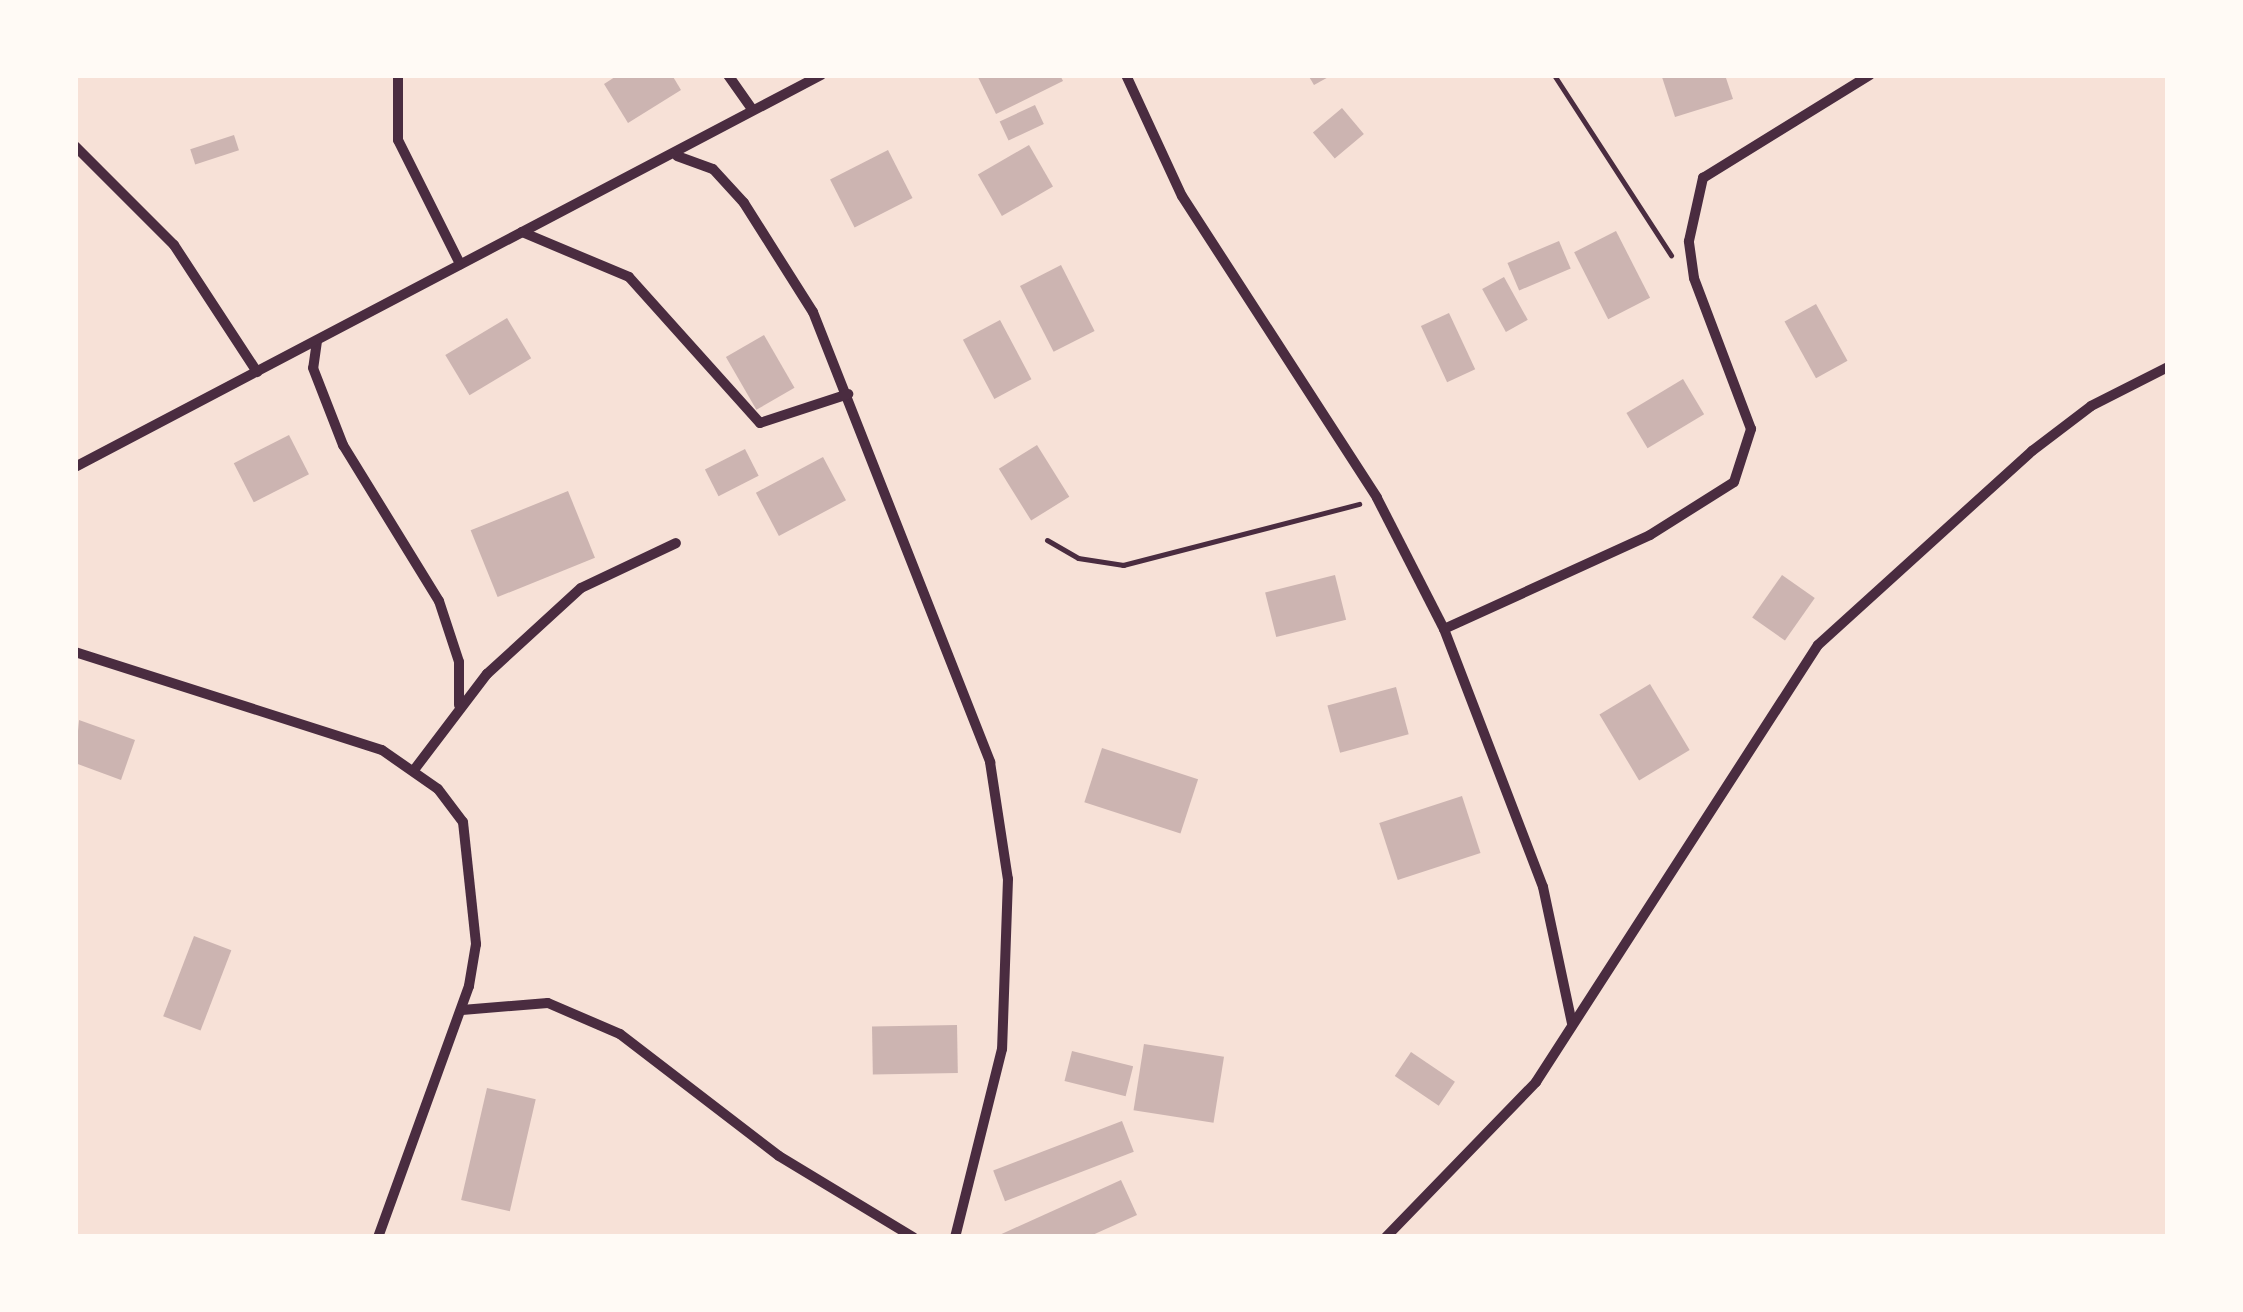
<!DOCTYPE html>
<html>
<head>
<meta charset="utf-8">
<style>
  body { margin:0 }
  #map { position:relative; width:2243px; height:1312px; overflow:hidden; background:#f7e1d7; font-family:"Exo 2",sans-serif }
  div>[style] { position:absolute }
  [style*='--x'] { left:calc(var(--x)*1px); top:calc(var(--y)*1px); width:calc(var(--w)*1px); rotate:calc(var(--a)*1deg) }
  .building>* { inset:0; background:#ccb4b1; transform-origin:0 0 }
  .path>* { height:5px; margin:-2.5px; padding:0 2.5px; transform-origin:2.5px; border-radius:2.5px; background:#4a2c40 }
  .minor>* { height:10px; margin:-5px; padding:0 5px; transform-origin:5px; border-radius:5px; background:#4a2c40 }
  span { translate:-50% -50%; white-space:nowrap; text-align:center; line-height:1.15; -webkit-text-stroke:9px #fffaf5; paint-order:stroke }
  .frame { position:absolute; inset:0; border:78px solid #fffaf5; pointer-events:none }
</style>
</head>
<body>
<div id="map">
  <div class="building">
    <i style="clip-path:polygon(618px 75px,672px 75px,681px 90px,628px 123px,604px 84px)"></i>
    <i style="clip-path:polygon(977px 75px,1060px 75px,1063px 81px,996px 114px)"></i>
    <i style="clip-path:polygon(1308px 75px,1332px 75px,1314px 85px)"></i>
    <i style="clip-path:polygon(1725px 75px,1733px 99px,1675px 117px,1662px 77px)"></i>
    <i style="left:1035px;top:105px;width:21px;height:39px;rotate:65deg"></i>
    <i style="left:1342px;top:108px;width:34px;height:38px;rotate:50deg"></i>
    <i style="left:234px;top:135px;width:16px;height:46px;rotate:72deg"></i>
    <i style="left:1029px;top:145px;width:48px;height:59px;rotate:60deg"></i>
    <i style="left:888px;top:150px;width:54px;height:65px;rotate:63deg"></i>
    <i style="left:1616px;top:231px;width:75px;height:47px;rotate:63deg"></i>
    <i style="left:1559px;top:241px;width:30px;height:56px;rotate:67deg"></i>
    <i style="left:1061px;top:265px;width:74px;height:46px;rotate:63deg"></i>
    <i style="left:1504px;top:277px;width:49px;height:25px;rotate:61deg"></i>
    <i style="left:1816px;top:304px;width:65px;height:36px;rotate:61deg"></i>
    <i style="left:1449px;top:313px;width:62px;height:31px;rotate:65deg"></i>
    <i style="left:507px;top:318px;width:47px;height:72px;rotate:59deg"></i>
    <i style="left:1000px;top:320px;width:67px;height:42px;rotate:62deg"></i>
    <i style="left:764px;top:335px;width:61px;height:44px;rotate:60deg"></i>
    <i style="left:1683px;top:379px;width:41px;height:66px;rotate:59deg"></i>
    <i style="left:289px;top:435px;width:44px;height:62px;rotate:63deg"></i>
    <i style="left:1037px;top:445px;width:61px;height:45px;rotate:58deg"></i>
    <i style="left:745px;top:449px;width:30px;height:45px;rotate:63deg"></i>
    <i style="left:823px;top:457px;width:49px;height:76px;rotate:62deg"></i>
    <i style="left:568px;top:491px;width:72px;height:105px;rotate:68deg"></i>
    <i style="left:1335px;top:575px;width:46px;height:72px;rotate:76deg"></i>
    <i style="left:1782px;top:575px;width:40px;height:52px;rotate:35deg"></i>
    <i style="left:1650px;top:684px;width:77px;height:59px;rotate:59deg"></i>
    <i style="left:1396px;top:687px;width:49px;height:71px;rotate:75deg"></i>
    <i style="clip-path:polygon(79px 720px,135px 740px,121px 780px,75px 763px)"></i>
    <i style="left:1102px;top:748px;width:101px;height:57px;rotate:18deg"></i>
    <i style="left:1462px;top:796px;width:60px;height:87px;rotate:72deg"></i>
    <i style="left:194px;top:936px;width:40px;height:86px;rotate:21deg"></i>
    <i style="left:957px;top:1025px;width:48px;height:85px;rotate:89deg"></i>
    <i style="left:1144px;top:1044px;width:81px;height:67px;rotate:9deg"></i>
    <i style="left:1072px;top:1051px;width:63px;height:31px;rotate:14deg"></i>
    <i style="left:1411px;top:1052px;width:53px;height:29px;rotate:34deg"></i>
    <i style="left:487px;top:1088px;width:50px;height:115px;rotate:13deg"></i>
    <i style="left:1122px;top:1121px;width:33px;height:138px;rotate:69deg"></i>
    <i style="clip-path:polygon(1121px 1180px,1137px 1215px,1088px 1237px,995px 1237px)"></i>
  </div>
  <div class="path">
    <i style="--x:1554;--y:75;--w:215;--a:57"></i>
    <i style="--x:1047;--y:540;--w:36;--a:30"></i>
    <i style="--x:1078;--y:558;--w:46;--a:8.8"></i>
    <i style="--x:1123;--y:565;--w:244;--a:-14.5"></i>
  </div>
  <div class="minor">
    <i style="--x:398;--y:75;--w:65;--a:90"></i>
    <i style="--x:398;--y:140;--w:139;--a:63.4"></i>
    <i style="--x:728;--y:75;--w:42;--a:54.8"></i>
    <i style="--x:1126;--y:75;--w:133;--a:65.2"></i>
    <i style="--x:1182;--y:196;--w:359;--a:57.1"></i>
    <i style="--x:1377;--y:498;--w:147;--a:62.9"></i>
    <i style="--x:1444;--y:629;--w:276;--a:69"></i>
    <i style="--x:1543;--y:887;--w:139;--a:78"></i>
    <i style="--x:75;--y:146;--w:140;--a:45"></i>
    <i style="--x:174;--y:245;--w:152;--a:56.8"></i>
    <i style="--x:677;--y:156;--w:38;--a:20"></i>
    <i style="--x:713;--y:169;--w:46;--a:47.6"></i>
    <i style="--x:744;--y:203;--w:129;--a:57.7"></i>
    <i style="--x:813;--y:312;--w:484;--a:68.5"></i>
    <i style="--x:990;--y:762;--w:118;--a:81.3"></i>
    <i style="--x:1008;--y:879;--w:170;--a:92"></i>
    <i style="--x:1002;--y:1049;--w:194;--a:104"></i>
    <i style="--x:522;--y:232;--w:116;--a:22.8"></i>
    <i style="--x:629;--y:277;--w:196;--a:48.1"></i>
    <i style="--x:760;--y:423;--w:93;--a:-18.2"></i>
    <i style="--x:317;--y:341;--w:27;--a:98"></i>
    <i style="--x:313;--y:368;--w:83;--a:68.7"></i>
    <i style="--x:343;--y:445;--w:183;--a:58.4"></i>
    <i style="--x:439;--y:601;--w:64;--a:71.8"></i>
    <i style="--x:459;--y:662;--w:43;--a:90"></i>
    <i style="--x:75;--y:467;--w:843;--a:-27.72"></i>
    <i style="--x:1444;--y:629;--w:226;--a:-24.5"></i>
    <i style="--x:1650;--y:535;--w:99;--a:-32.2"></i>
    <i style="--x:1734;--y:482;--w:56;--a:-72.2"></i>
    <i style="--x:1751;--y:429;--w:161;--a:-110.7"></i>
    <i style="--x:1694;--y:278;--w:37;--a:-98"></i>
    <i style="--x:1689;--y:241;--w:65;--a:-77.5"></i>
    <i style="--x:1703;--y:178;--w:196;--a:-31.7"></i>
    <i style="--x:75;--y:652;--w:322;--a:17.7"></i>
    <i style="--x:382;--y:750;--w:68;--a:34.9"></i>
    <i style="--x:438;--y:789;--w:41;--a:52.9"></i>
    <i style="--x:463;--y:822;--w:123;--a:83.9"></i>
    <i style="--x:476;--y:944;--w:43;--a:99.5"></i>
    <i style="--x:469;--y:986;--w:267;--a:109.9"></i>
    <i style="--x:414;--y:770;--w:121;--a:-52.8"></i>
    <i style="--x:487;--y:674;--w:127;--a:-42.5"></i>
    <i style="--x:581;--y:588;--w:105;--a:-25.3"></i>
    <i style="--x:462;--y:1010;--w:86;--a:-4.7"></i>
    <i style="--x:548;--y:1003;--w:78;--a:23.3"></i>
    <i style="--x:620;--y:1034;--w:200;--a:37.5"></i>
    <i style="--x:779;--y:1156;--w:157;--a:31.2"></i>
    <i style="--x:1386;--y:1237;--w:216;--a:-45.9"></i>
    <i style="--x:1536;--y:1082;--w:520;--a:-57.17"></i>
    <i style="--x:1818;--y:645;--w:289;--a:-42.2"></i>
    <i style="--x:2032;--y:451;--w:74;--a:-37.3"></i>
    <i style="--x:2091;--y:406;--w:86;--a:-26.9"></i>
  </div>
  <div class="frame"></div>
</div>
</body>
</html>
